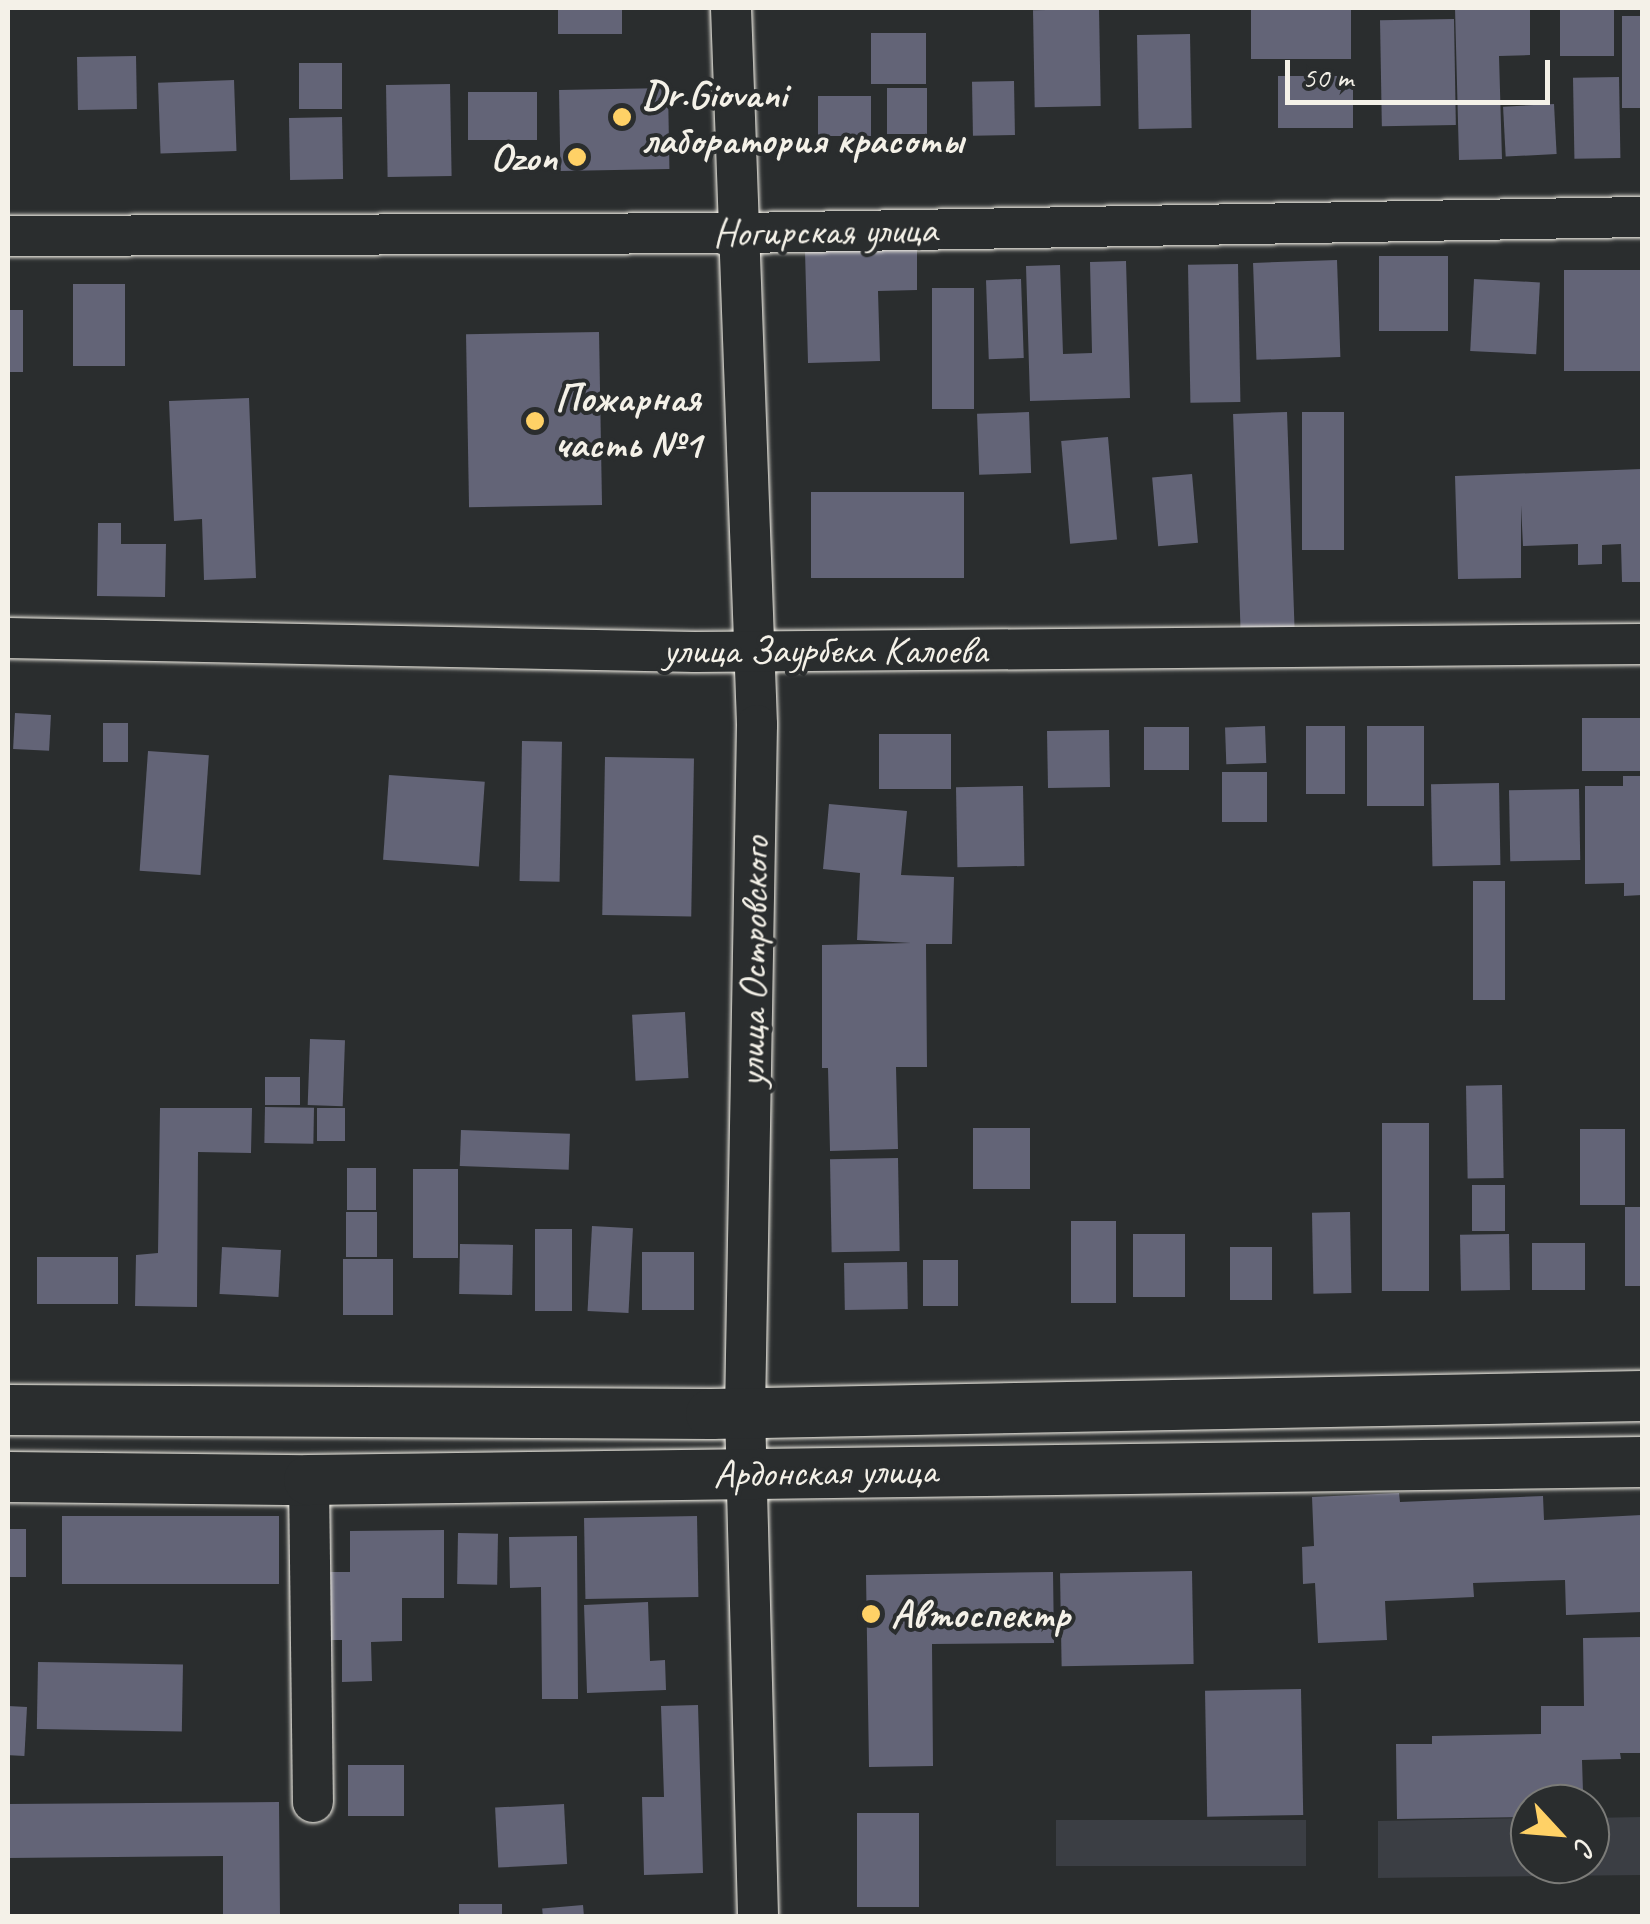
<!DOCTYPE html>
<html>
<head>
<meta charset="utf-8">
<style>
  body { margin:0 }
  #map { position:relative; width:1650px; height:1924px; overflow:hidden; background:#2a2d2e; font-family:Caveat,sans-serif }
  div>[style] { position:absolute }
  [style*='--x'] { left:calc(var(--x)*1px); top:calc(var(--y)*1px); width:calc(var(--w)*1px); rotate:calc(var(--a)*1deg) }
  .built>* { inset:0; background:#3b3e44; transform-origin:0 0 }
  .building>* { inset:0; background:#636477; transform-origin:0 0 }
  .roads { filter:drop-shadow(0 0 2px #f4f1e8) drop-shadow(0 0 2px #f4f1e8) }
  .minor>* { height:40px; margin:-20px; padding:0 20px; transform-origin:20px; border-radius:20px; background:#2a2d2e }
  .major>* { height:50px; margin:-25px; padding:0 25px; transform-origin:25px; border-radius:25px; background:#2a2d2e }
  .dots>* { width:28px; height:28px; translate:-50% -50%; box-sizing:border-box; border:5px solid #2a2d2e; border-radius:50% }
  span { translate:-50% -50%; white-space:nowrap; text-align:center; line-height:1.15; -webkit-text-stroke:8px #2a2d2e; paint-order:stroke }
  .poi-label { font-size:40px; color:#f4f1e8; font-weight:700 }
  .left { translate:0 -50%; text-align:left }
  .right { translate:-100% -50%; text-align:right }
  .street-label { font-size:40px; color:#f4f1e8 }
  .frame { position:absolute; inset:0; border:10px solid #f4f1e8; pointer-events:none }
  .north { position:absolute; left:1510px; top:1784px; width:100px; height:100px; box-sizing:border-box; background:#2a2d2e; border:2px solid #7b7b78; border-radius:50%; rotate:116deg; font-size:28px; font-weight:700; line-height:40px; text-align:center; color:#f4f1e8 }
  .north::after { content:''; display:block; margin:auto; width:35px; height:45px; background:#ffd166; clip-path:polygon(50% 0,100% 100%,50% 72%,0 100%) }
  .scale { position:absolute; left:1285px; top:60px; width:265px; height:45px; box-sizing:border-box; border:5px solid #f4f1e8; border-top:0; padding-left:12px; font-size:30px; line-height:35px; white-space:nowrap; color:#f4f1e8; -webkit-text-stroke:8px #2a2d2e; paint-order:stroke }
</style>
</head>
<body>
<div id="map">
  <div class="built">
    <i style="clip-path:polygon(1642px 1817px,1642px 1875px,1378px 1878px,1378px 1821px,1530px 1818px,1530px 1864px,1590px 1864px,1590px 1818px)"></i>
    <i style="left:1306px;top:1820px;width:46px;height:250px;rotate:90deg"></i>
  </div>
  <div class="building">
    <i style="left:558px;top:8px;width:64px;height:26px"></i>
    <i style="left:1251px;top:8px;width:100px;height:51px"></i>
    <i style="clip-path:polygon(1455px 8px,1530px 8px,1530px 55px,1499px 56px,1502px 159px,1459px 160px)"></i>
    <i style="left:1560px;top:8px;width:54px;height:48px"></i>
    <i style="left:1099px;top:9px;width:97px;height:66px;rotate:89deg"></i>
    <i style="left:1642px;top:16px;width:92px;height:20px;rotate:90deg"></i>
    <i style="left:1454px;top:19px;width:106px;height:74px;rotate:89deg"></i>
    <i style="left:871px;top:33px;width:55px;height:51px"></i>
    <i style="left:1190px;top:34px;width:94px;height:53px;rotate:89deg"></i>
    <i style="left:136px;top:56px;width:53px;height:59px;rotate:89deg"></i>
    <i style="left:342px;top:63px;width:46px;height:43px;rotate:90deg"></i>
    <i style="left:1353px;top:76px;width:52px;height:75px;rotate:90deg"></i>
    <i style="left:1619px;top:77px;width:81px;height:46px;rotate:89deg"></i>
    <i style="left:234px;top:80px;width:71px;height:76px;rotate:88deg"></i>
    <i style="left:1014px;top:81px;width:54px;height:42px;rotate:89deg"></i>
    <i style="left:450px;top:84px;width:92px;height:64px;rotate:89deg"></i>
    <i style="left:668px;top:88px;width:81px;height:109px;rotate:89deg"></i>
    <i style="left:887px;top:88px;width:40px;height:46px"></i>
    <i style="left:537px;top:92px;width:48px;height:69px;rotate:90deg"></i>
    <i style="left:871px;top:96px;width:40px;height:53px;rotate:90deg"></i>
    <i style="left:1554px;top:104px;width:50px;height:51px;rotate:87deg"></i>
    <i style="left:342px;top:117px;width:62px;height:53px;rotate:89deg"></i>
    <i style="clip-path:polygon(917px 248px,917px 290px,878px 291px,880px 361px,808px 363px,805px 251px)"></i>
    <i style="left:1379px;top:256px;width:69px;height:75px"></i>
    <i style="left:1337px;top:260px;width:97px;height:84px;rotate:88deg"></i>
    <i style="clip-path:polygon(1126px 261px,1130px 398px,1030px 401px,1026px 266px,1060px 265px,1063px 354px,1092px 353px,1090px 262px)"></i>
    <i style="left:1238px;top:264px;width:138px;height:50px;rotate:89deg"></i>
    <i style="left:1642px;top:270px;width:101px;height:78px;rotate:90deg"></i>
    <i style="left:1021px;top:279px;width:79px;height:35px;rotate:88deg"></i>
    <i style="left:1474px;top:279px;width:66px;height:72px;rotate:3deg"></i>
    <i style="left:73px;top:284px;width:52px;height:82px"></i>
    <i style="left:932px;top:288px;width:42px;height:121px"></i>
    <i style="left:8px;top:310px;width:15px;height:62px"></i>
    <i style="left:599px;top:332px;width:173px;height:133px;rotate:89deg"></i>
    <i style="clip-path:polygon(249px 398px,256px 578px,204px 580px,202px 519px,174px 521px,169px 401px)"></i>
    <i style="left:1029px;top:412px;width:61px;height:52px;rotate:88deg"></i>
    <i style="left:1287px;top:412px;width:217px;height:54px;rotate:88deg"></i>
    <i style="left:1344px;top:412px;width:138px;height:42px;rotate:90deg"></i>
    <i style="left:1108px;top:437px;width:103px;height:47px;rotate:85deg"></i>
    <i style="clip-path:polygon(1642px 469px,1642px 582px,1622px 582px,1621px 544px,1602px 545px,1602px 564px,1578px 565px,1578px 544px,1523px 546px,1521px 505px,1521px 578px,1458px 579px,1455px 476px)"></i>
    <i style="left:1192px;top:474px;width:69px;height:40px;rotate:85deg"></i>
    <i style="left:811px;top:492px;width:153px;height:86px"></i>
    <i style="clip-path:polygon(98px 523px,121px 523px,121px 544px,166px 544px,165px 597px,97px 596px)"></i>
    <i style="left:15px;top:713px;width:36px;height:36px;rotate:3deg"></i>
    <i style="left:1642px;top:718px;width:53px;height:60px;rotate:90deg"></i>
    <i style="left:103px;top:723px;width:25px;height:39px"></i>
    <i style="left:1265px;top:726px;width:37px;height:40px;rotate:88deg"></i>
    <i style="left:1306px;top:726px;width:39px;height:68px"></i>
    <i style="left:1424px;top:726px;width:80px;height:57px;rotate:90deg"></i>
    <i style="left:1189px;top:727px;width:43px;height:45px;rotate:90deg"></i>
    <i style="left:1109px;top:730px;width:57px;height:62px;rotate:89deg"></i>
    <i style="left:951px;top:734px;width:55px;height:72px;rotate:90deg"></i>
    <i style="left:522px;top:741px;width:40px;height:140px;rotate:1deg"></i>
    <i style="left:148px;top:751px;width:61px;height:120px;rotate:4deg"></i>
    <i style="left:605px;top:757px;width:89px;height:158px;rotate:1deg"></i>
    <i style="left:1222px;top:772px;width:45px;height:50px"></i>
    <i style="left:389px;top:775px;width:96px;height:85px;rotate:4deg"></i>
    <i style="clip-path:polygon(1623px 776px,1642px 776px,1642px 895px,1624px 896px,1624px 883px,1585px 884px,1585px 786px,1623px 786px)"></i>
    <i style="left:1499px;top:783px;width:82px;height:68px;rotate:89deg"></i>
    <i style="left:1023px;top:786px;width:80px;height:67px;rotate:89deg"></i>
    <i style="left:1579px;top:789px;width:71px;height:70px;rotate:89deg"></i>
    <i style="clip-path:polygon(829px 804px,907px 811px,901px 875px,954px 877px,952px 944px,926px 944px,927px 1067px,896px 1067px,898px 1149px,830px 1151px,828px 1068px,822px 1068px,822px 945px,911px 943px,857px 940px,860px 873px,823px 869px)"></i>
    <i style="left:1473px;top:881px;width:32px;height:119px"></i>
    <i style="left:685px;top:1012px;width:66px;height:53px;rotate:87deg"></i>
    <i style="left:310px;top:1039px;width:35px;height:66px;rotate:2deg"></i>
    <i style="left:265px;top:1077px;width:35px;height:28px"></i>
    <i style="left:1502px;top:1085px;width:93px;height:36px;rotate:89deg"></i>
    <i style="left:265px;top:1107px;width:49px;height:36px;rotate:1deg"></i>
    <i style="clip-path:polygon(160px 1108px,252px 1108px,251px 1153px,198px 1152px,197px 1307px,135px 1306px,136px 1255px,158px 1253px)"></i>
    <i style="left:345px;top:1108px;width:33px;height:28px;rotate:90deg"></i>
    <i style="left:1429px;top:1123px;width:168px;height:47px;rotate:90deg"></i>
    <i style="left:1030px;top:1128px;width:61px;height:57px;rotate:90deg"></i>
    <i style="left:1580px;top:1129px;width:45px;height:76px"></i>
    <i style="left:461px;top:1130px;width:109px;height:36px;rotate:2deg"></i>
    <i style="left:898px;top:1158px;width:93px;height:68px;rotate:89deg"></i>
    <i style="left:347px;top:1168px;width:29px;height:42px"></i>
    <i style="left:413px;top:1169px;width:45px;height:89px"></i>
    <i style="left:1505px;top:1185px;width:46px;height:33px;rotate:90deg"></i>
    <i style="left:1625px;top:1207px;width:17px;height:79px"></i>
    <i style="left:346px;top:1212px;width:31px;height:45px"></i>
    <i style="left:1350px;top:1212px;width:81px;height:38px;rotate:89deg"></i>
    <i style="left:1071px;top:1221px;width:45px;height:82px"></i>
    <i style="left:592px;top:1226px;width:41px;height:85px;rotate:3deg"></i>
    <i style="left:535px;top:1229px;width:37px;height:82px"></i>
    <i style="left:1133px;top:1234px;width:52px;height:63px"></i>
    <i style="left:1509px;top:1234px;width:56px;height:49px;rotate:89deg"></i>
    <i style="left:1585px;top:1243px;width:47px;height:53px;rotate:90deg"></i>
    <i style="left:460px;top:1244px;width:53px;height:50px;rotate:1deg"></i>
    <i style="left:222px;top:1247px;width:59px;height:47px;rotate:3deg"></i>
    <i style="left:1272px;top:1247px;width:53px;height:42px;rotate:90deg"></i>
    <i style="left:642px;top:1252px;width:52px;height:58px"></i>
    <i style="left:118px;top:1257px;width:47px;height:81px;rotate:90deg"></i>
    <i style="left:343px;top:1259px;width:50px;height:56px"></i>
    <i style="left:923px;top:1260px;width:35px;height:46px"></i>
    <i style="left:907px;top:1262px;width:47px;height:63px;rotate:89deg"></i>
    <i style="clip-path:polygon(1399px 1493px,1400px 1502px,1543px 1496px,1544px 1520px,1642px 1515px,1642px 1612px,1566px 1615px,1565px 1580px,1473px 1583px,1474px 1597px,1385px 1601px,1387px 1640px,1318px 1643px,1315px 1583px,1303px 1584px,1302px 1547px,1314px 1546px,1312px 1497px)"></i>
    <i style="left:62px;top:1516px;width:217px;height:68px"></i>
    <i style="left:697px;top:1516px;width:81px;height:113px;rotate:89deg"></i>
    <i style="left:8px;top:1529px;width:18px;height:48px"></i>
    <i style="clip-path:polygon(444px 1530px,444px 1598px,402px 1598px,402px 1641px,371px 1642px,372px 1681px,342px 1682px,342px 1640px,328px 1640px,328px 1572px,350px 1572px,350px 1531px)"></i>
    <i style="left:458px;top:1533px;width:40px;height:51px;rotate:1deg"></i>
    <i style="clip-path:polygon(577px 1536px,578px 1699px,542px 1699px,541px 1587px,510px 1588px,509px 1537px)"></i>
    <i style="left:1192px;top:1571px;width:93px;height:132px;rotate:89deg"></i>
    <i style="clip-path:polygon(1053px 1572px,1054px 1643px,932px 1644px,933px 1766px,869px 1767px,866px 1575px)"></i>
    <i style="clip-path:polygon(648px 1602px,650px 1661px,665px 1660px,666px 1690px,587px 1693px,584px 1605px)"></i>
    <i style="clip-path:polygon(1642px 1637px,1642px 1753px,1620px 1753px,1621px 1759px,1582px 1760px,1583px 1792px,1542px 1793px,1542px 1804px,1530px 1804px,1530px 1817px,1397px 1819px,1396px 1744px,1432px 1744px,1432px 1736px,1541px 1734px,1541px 1706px,1584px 1706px,1583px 1638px)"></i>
    <i style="left:38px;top:1662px;width:145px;height:67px;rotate:1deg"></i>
    <i style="left:1301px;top:1689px;width:126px;height:96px;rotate:89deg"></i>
    <i style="clip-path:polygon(698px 1705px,703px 1873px,644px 1875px,642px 1797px,664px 1797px,661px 1706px)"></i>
    <i style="left:8px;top:1706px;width:19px;height:49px;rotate:3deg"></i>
    <i style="left:348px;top:1765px;width:56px;height:51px"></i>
    <i style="clip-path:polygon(279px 1802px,280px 1916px,223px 1916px,223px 1856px,8px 1858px,8px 1804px)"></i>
    <i style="left:564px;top:1804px;width:60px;height:69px;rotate:87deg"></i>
    <i style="left:857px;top:1813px;width:62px;height:94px"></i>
    <i style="left:459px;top:1904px;width:43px;height:12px"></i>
    <i style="left:583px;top:1905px;width:11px;height:41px;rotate:85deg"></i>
  </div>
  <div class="roads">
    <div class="minor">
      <i style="--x:731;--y:8;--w:717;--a:87.92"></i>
      <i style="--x:757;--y:725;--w:687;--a:91"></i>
      <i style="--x:745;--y:1412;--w:504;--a:88.52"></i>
      <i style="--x:8;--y:236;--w:734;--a:-0.23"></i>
      <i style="--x:742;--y:233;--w:900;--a:-1.02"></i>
      <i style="--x:8;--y:638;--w:687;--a:1.17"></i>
      <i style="--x:695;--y:652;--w:947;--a:-0.48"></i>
      <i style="--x:309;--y:1480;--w:322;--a:89.3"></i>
    </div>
    <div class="major">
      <i style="--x:8;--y:1410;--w:703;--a:0.33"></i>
      <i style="--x:711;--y:1414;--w:931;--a:-1.11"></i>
      <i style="--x:8;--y:1477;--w:301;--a:0.6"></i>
      <i style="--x:309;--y:1480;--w:1333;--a:-0.77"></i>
    </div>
  </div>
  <div class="dots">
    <i style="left:622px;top:117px;background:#ffd166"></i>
    <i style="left:577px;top:157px;background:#ffd166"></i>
    <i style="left:535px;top:421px;background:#ffd166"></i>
    <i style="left:871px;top:1614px;background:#ffd166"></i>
  </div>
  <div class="poi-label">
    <span class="left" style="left:642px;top:117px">Dr.Giovani<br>лаборатория красоты</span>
    <span class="right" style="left:557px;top:157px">Ozon</span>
    <span class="left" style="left:555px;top:421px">Пожарная<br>часть №1</span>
    <span class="left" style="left:891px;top:1614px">Автоспектр</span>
  </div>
  <div class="street-label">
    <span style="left:825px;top:231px;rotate:-1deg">Ногирская улица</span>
    <span style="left:825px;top:650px">улица Заурбека Калоева</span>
    <span style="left:753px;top:962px;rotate:-89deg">улица Островского</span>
    <span style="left:825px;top:1472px;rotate:-1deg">Ардонская улица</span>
  </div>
  <div class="frame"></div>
  <div class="north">С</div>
  <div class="scale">50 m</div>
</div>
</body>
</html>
